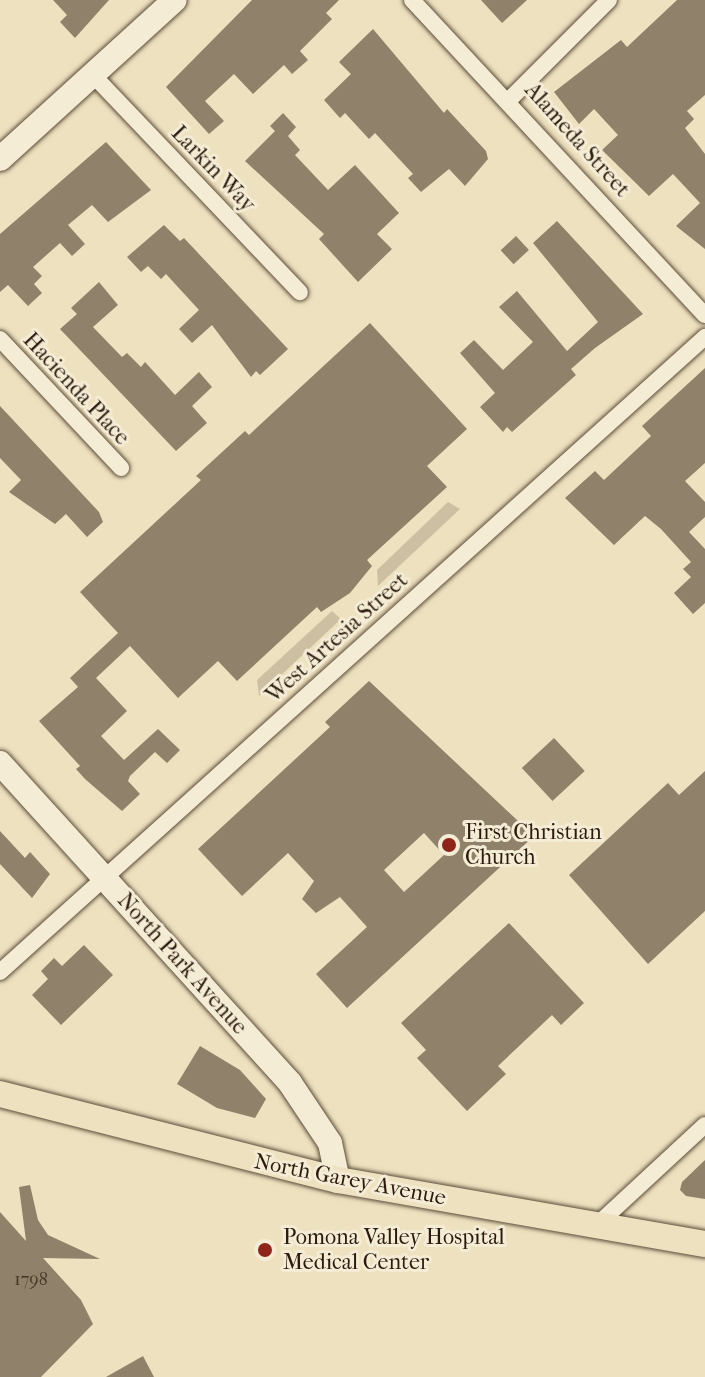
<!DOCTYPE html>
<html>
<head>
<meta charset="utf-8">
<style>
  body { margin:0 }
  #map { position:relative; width:705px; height:1377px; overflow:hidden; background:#eee1bf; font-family:"IM FELL French Canon",serif }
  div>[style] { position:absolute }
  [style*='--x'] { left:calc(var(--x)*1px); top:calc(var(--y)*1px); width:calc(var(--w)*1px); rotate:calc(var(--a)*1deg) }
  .green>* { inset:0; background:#cdbfa1 }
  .building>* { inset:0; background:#90816a; transform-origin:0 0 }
  .roads { filter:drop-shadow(0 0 2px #5c4c3a) drop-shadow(0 0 2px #5c4c3a) }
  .street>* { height:16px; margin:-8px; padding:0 8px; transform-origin:8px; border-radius:8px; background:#f4ecd5 }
  .secondary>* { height:24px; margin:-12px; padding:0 12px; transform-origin:12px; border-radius:12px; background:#f4ecd5 }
  .primary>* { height:26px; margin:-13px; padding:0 13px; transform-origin:13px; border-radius:13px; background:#eee1bf }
  .dots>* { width:22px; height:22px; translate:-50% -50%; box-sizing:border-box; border:4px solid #f4ecd5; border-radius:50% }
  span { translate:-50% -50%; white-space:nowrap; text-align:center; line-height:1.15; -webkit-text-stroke:6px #f4ecd5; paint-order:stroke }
  .number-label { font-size:18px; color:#443424 }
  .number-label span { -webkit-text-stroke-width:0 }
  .street-label { font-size:22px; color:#2b1a0d }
  .poi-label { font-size:22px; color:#2b1a0d }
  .left { translate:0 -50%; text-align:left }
</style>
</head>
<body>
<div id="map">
  <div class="green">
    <i style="clip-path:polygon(448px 502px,460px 509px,378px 586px,377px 570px)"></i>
    <i style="clip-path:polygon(332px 611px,341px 619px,259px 696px,257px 680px)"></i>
  </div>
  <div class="building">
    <i style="clip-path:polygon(53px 0,109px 0,75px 38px,60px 22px,67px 15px)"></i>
    <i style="clip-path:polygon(252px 0,339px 0,326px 13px,332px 19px,300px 51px,308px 60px,292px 74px,284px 65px,253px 94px,234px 74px,205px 101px,224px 121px,209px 134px,166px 87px)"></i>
    <i style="clip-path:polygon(481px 0,527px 0,502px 23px)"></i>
    <i style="clip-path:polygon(677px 0,705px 0,705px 95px,687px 111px,694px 119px,685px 128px,705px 154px,705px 249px,676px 226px,700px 203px,673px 174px,649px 196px,602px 150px,618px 135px,594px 109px,579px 124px,554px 92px,621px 40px,627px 47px)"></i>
    <i style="clip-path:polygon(373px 29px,444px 113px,447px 109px,486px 151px,488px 159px,465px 186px,449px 169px,421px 192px,408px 178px,413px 174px,375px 133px,369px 139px,345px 113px,340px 118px,324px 100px,351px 74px,339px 62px)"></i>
    <i style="clip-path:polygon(283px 113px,296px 127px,288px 136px,300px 150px,295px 155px,328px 190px,355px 165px,399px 213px,377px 234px,392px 249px,358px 282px,319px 239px,324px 234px,245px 161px,275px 131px,270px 126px)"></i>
    <i style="clip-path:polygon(106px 142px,151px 190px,108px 222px,92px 205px,68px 225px,85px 244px,72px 256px,60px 243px,33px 267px,42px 276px,34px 284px,42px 293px,28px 306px,8px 285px,0 292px,0 234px)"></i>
    <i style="clip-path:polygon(557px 221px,643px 314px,595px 348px,571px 369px,576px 375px,512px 432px,507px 427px,503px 432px,480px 407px,495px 393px,460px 353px,474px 340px,503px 370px,533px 342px,499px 307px,517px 291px,567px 351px,598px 322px,533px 243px)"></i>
    <i style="clip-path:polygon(164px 225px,180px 241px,184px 238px,288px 349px,260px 375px,256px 371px,251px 377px,212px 325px,192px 343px,179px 329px,199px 310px,166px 274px,161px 279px,148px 266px,141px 272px,127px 257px)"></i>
    <i style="left:516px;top:236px;width:19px;height:21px;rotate:47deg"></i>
    <i style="clip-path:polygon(99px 282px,118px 305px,93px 327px,122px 357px,127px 353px,141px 367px,145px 362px,175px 395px,199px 372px,212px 387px,192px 406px,207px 423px,176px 451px,60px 329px,77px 314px,71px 308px)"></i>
    <i style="clip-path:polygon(370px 323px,467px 429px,427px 466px,447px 487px,367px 560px,372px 566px,350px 593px,321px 612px,317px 607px,237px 681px,218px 661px,178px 698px,130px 646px,96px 678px,127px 711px,101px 736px,124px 760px,158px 729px,180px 750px,167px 763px,155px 752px,130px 776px,128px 781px,140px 794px,122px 811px,85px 779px,76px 769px,80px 766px,39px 721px,78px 687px,70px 678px,118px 633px,80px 592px,201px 480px,196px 476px,245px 431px,249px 435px)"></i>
    <i style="clip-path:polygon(705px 368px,705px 463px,685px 481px,705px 502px,705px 517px,689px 532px,705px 549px,705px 603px,693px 614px,674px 593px,691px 577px,683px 569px,691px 562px,661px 529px,645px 516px,614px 545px,565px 498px,595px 471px,604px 480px,651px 436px,642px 426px)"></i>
    <i style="clip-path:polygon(0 406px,99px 512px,103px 522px,87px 537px,66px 514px,55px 524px,9px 492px,21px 480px,0 458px)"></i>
    <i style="clip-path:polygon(evenodd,369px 681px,534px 836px,347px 1008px,316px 974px,367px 927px,340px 897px,316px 913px,302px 899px,314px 881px,288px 853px,242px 896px,198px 849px,330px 727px,325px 722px,369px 681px,424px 833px,444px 855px,404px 892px,384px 870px,424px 833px)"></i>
    <i style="left:554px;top:738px;width:45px;height:44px;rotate:47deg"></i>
    <i style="clip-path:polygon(705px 771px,705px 911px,648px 964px,569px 875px,668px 783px,679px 795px)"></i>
    <i style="clip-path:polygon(0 831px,25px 858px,30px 852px,50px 874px,32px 898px,0 864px)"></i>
    <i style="clip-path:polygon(509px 923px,584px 1003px,561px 1025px,552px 1015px,498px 1066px,506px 1074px,467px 1111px,417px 1058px,426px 1050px,401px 1023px)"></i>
    <i style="clip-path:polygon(84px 945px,113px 975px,61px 1025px,32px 995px,48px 979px,41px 971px,54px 958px,62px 966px)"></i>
    <i style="clip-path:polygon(200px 1046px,240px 1070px,266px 1099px,255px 1118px,217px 1108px,177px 1084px)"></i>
    <i style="clip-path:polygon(705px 1160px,705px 1199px,686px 1196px,680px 1190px,682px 1182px)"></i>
    <i style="clip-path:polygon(30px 1185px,38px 1220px,48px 1235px,100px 1259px,43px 1258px,81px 1300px,93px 1324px,41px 1377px,0 1377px,0 1212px,26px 1241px,19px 1187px)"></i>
    <i style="clip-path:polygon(143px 1356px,154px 1377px,106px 1377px)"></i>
  </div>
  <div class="roads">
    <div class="street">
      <i style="--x:412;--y:0;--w:430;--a:47.1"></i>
      <i style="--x:93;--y:75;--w:300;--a:46.4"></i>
      <i style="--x:510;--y:99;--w:140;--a:-45"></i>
      <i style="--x:0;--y:339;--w:177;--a:46.8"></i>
      <i style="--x:0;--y:972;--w:949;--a:-42.01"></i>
      <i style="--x:597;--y:1225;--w:147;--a:-42.8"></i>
    </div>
    <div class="secondary">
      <i style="--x:0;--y:159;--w:236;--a:-42.3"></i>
      <i style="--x:0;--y:763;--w:432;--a:47.8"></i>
      <i style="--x:290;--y:1083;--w:72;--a:56.3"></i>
      <i style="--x:330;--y:1143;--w:38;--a:78"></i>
    </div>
    <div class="primary">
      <i style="--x:0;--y:1094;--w:349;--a:14.3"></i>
      <i style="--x:338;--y:1180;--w:373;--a:9.9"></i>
    </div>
  </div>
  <div class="dots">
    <i style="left:449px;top:845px;background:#8f2418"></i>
    <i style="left:265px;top:1250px;background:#8f2418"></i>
  </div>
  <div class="number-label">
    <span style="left:31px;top:1280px">1798</span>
  </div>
  <div class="street-label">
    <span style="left:577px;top:140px;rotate:48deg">Alameda Street</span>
    <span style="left:213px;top:169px;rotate:46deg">Larkin Way</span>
    <span style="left:76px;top:389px;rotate:47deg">Hacienda Place</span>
    <span style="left:337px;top:638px;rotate:-42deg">West Artesia Street</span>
    <span style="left:182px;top:964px;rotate:48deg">North Park Avenue</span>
    <span style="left:350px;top:1180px;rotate:11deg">North Garey Avenue</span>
  </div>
  <div class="poi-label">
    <span class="left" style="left:465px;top:845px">First Christian<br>Church</span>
    <span class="left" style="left:283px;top:1250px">Pomona Valley Hospital<br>Medical Center</span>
  </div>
</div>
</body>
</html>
